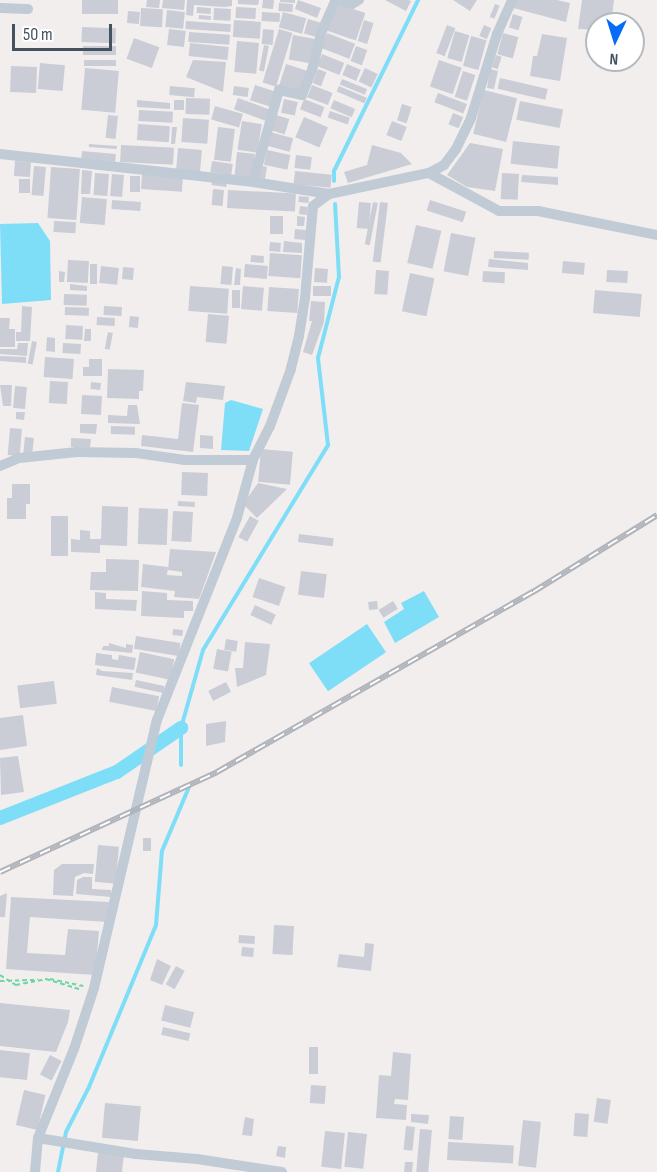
<!DOCTYPE html>
<html>
<head>
<meta charset="utf-8">
<style>
  body { margin:0 }
  #map { position:relative; width:657px; height:1172px; overflow:hidden; background:#f2eeee; font-family:"Sofia Sans Condensed",sans-serif }
  div>[style] { position:absolute }
  [style*='--x'] { left:calc(var(--x)*1px); top:calc(var(--y)*1px); width:calc(var(--w)*1px); rotate:calc(var(--a)*1deg) }
  .water>* { inset:0; background:#7fdef7; transform-origin:0 0 }
  .stream>* { height:4px; margin:-2px; padding:0 2px; transform-origin:2px; border-radius:2px; background:#7fdef7 }
  .canal>* { height:14px; margin:-7px; padding:0 7px; transform-origin:7px; border-radius:7px; background:#7fdef7 }
  .building>* { inset:0; background:#cacdd5; transform-origin:0 0 }
  .path>* { height:2px; margin-top:-1px; transform-origin:0; background:repeating-linear-gradient(90deg,#6bd7a2 0 4.5px,transparent 0 7.5px) }
  .minor>* { height:10px; margin:-5px; padding:0 5px; transform-origin:5px; border-radius:5px; background:#c0cbd6 }
  .rail>* { height:6px; margin-top:-3px; transform-origin:0; background:repeating-linear-gradient(90deg,#fff 0 11px,#b0b4ba 0 22px); box-sizing:border-box; border-block:2px solid #b0b4ba }
  span { translate:-50% -50%; white-space:nowrap; text-align:center; line-height:1.15; -webkit-text-stroke:4.5px #fff; paint-order:stroke }
  .north { position:absolute; left:585px; top:12px; width:60px; height:60px; box-sizing:border-box; background:#fff; border:2px solid #b4babf; border-radius:50%; rotate:184deg; font-size:16px; font-weight:700; line-height:24px; text-align:center; color:#44525f }
  .north::after { content:''; display:block; margin:auto; width:21px; height:27px; background:#036df7; clip-path:polygon(50% 0,100% 100%,50% 72%,0 100%) }
  .scale { position:absolute; left:12px; top:24px; width:100px; height:27px; box-sizing:border-box; border:3px solid #44525f; border-top:0; padding-left:8px; font-size:18px; line-height:21px; white-space:nowrap; color:#44525f; -webkit-text-stroke:4px #fff; paint-order:stroke }
</style>
</head>
<body>
<div id="map">
  <div class="water">
    <i style="clip-path:polygon(38px 223px,50px 241px,51px 300px,2px 304px,0 224px)"></i>
    <i style="clip-path:polygon(231px 400px,263px 409px,249px 451px,221px 450px,225px 403px)"></i>
    <i style="clip-path:polygon(424px 591px,439px 617px,395px 643px,384px 622px,404px 609px,401px 603px)"></i>
    <i style="left:367px;top:624px;width:34px;height:70px;rotate:56deg"></i>
  </div>
  <div class="stream">
    <i style="--x:334;--y:181;--w:10;--a:-90"></i>
    <i style="--x:334;--y:171;--w:191;--a:-63.8"></i>
    <i style="--x:181;--y:765;--w:37;--a:-90"></i>
    <i style="--x:181;--y:728;--w:81;--a:-74.2"></i>
    <i style="--x:203;--y:650;--w:240;--a:-58.6"></i>
    <i style="--x:328;--y:445;--w:88;--a:-96.6"></i>
    <i style="--x:318;--y:358;--w:84;--a:-75.5"></i>
    <i style="--x:339;--y:277;--w:73;--a:-93.1"></i>
    <i style="--x:58;--y:1172;--w:41;--a:-78.7"></i>
    <i style="--x:66;--y:1132;--w:51;--a:-62.9"></i>
    <i style="--x:89;--y:1087;--w:175;--a:-67.5"></i>
    <i style="--x:156;--y:925;--w:74;--a:-85.4"></i>
    <i style="--x:162;--y:851;--w:69;--a:-67.1"></i>
  </div>
  <div class="canal">
    <i style="--x:0;--y:818;--w:126;--a:-21.5"></i>
    <i style="--x:117;--y:772;--w:78;--a:-34.5"></i>
  </div>
  <div class="building">
    <i style="left:82px;top:0;width:36px;height:14px"></i>
    <i style="clip-path:polygon(147px 0,160px 0,159px 8px,146px 7px)"></i>
    <i style="clip-path:polygon(163px 0,185px 0,184px 10px,162px 8px)"></i>
    <i style="clip-path:polygon(187px 0,232px 0,232px 6px,224px 7px,194px 5px,193px 16px,186px 15px)"></i>
    <i style="clip-path:polygon(238px 0,259px 0,258px 5px,238px 4px)"></i>
    <i style="clip-path:polygon(263px 0,274px 0,273px 9px,262px 8px)"></i>
    <i style="clip-path:polygon(280px 0,295px 0,295px 3px,280px 2px)"></i>
    <i style="clip-path:polygon(298px 0,321px 8px,317px 18px,295px 9px)"></i>
    <i style="clip-path:polygon(385px 0,408px 0,411px 1px,406px 11px)"></i>
    <i style="clip-path:polygon(453px 0,477px 0,470px 11px)"></i>
    <i style="clip-path:polygon(516px 0,557px 0,570px 3px,566px 22px,513px 8px)"></i>
    <i style="clip-path:polygon(582px 0,614px 0,611px 24px,597px 24px,597px 30px,578px 29px)"></i>
    <i style="left:279px;top:3px;width:14px;height:8px;rotate:4deg"></i>
    <i style="left:336px;top:3px;width:31px;height:29px;rotate:19deg"></i>
    <i style="left:495px;top:4px;width:5px;height:14px;rotate:22deg"></i>
    <i style="left:197px;top:7px;width:14px;height:6px;rotate:4deg"></i>
    <i style="left:236px;top:7px;width:20px;height:11px;rotate:3deg"></i>
    <i style="left:141px;top:8px;width:22px;height:18px;rotate:3deg"></i>
    <i style="left:214px;top:8px;width:17px;height:12px;rotate:3deg"></i>
    <i style="left:167px;top:10px;width:18px;height:17px;rotate:6deg"></i>
    <i style="left:128px;top:11px;width:12px;height:12px;rotate:5deg"></i>
    <i style="left:262px;top:12px;width:18px;height:9px;rotate:3deg"></i>
    <i style="left:283px;top:12px;width:24px;height:16px;rotate:15deg"></i>
    <i style="left:513px;top:14px;width:10px;height:14px;rotate:17deg"></i>
    <i style="left:199px;top:15px;width:12px;height:4px;rotate:5deg"></i>
    <i style="left:308px;top:19px;width:15px;height:15px;rotate:16deg"></i>
    <i style="left:234px;top:20px;width:27px;height:17px;rotate:4deg"></i>
    <i style="left:364px;top:20px;width:10px;height:22px;rotate:17deg"></i>
    <i style="left:186px;top:21px;width:45px;height:8px;rotate:4deg"></i>
    <i style="left:447px;top:25px;width:9px;height:30px;rotate:21deg"></i>
    <i style="left:484px;top:25px;width:8px;height:12px;rotate:23deg"></i>
    <i style="left:82px;top:27px;width:34px;height:15px;rotate:2deg"></i>
    <i style="left:169px;top:29px;width:17px;height:16px;rotate:7deg"></i>
    <i style="left:263px;top:29px;width:11px;height:15px;rotate:5deg"></i>
    <i style="left:279px;top:29px;width:14px;height:56px;rotate:17deg"></i>
    <i style="left:455px;top:31px;width:15px;height:28px;rotate:16deg"></i>
    <i style="left:189px;top:32px;width:41px;height:10px;rotate:4deg"></i>
    <i style="left:327px;top:33px;width:30px;height:16px;rotate:21deg"></i>
    <i style="left:503px;top:33px;width:16px;height:22px;rotate:15deg"></i>
    <i style="clip-path:polygon(542px 34px,567px 38px,560px 81px,530px 76px,533px 56px,537px 56px)"></i>
    <i style="left:293px;top:35px;width:23px;height:25px;rotate:10deg"></i>
    <i style="left:471px;top:36px;width:16px;height:31px;rotate:15deg"></i>
    <i style="left:134px;top:38px;width:27px;height:22px;rotate:20deg"></i>
    <i style="left:237px;top:41px;width:22px;height:31px;rotate:5deg"></i>
    <i style="left:190px;top:43px;width:39px;height:13px;rotate:6deg"></i>
    <i style="left:264px;top:45px;width:5px;height:26px;rotate:11deg"></i>
    <i style="left:83px;top:46px;width:33px;height:9px"></i>
    <i style="left:356px;top:46px;width:12px;height:16px;rotate:20deg"></i>
    <i style="left:322px;top:54px;width:24px;height:13px;rotate:22deg"></i>
    <i style="left:496px;top:55px;width:6px;height:13px;rotate:18deg"></i>
    <i style="left:84px;top:60px;width:32px;height:6px"></i>
    <i style="clip-path:polygon(193px 60px,226px 62px,223px 92px,186px 77px)"></i>
    <i style="left:439px;top:60px;width:24px;height:28px;rotate:19deg"></i>
    <i style="left:40px;top:63px;width:25px;height:26px;rotate:5deg"></i>
    <i style="left:286px;top:64px;width:23px;height:22px;rotate:18deg"></i>
    <i style="left:347px;top:64px;width:15px;height:12px;rotate:23deg"></i>
    <i style="left:11px;top:66px;width:26px;height:26px;rotate:2deg"></i>
    <i style="left:85px;top:68px;width:34px;height:42px;rotate:5deg"></i>
    <i style="left:365px;top:68px;width:14px;height:15px;rotate:25deg"></i>
    <i style="left:318px;top:69px;width:9px;height:15px;rotate:21deg"></i>
    <i style="clip-path:polygon(490px 69px,498px 71px,494px 89px,487px 88px)"></i>
    <i style="left:463px;top:71px;width:13px;height:27px;rotate:18deg"></i>
    <i style="left:500px;top:78px;width:49px;height:11px;rotate:13deg"></i>
    <i style="left:342px;top:79px;width:27px;height:6px;rotate:22deg"></i>
    <i style="left:255px;top:85px;width:23px;height:16px;rotate:18deg"></i>
    <i style="left:312px;top:85px;width:22px;height:13px;rotate:21deg"></i>
    <i style="left:170px;top:86px;width:25px;height:9px;rotate:5deg"></i>
    <i style="left:234px;top:86px;width:15px;height:9px;rotate:8deg"></i>
    <i style="left:339px;top:86px;width:30px;height:6px;rotate:23deg"></i>
    <i style="left:484px;top:90px;width:34px;height:45px;rotate:14deg"></i>
    <i style="left:438px;top:93px;width:31px;height:10px;rotate:21deg"></i>
    <i style="left:186px;top:98px;width:24px;height:16px;rotate:2deg"></i>
    <i style="left:238px;top:98px;width:37px;height:12px;rotate:20deg"></i>
    <i style="left:284px;top:99px;width:14px;height:14px;rotate:12deg"></i>
    <i style="left:304px;top:99px;width:22px;height:11px;rotate:21deg"></i>
    <i style="clip-path:polygon(137px 100px,170px 103px,170px 109px,137px 107px)"></i>
    <i style="left:174px;top:100px;width:10px;height:10px"></i>
    <i style="left:334px;top:100px;width:23px;height:9px;rotate:23deg"></i>
    <i style="left:520px;top:101px;width:44px;height:19px;rotate:11deg"></i>
    <i style="left:402px;top:104px;width:10px;height:17px;rotate:17deg"></i>
    <i style="left:215px;top:106px;width:29px;height:14px;rotate:16deg"></i>
    <i style="left:139px;top:110px;width:34px;height:11px;rotate:3deg"></i>
    <i style="left:330px;top:111px;width:21px;height:7px;rotate:19deg"></i>
    <i style="left:453px;top:113px;width:11px;height:12px;rotate:22deg"></i>
    <i style="left:108px;top:115px;width:10px;height:23px;rotate:6deg"></i>
    <i style="left:276px;top:115px;width:14px;height:16px;rotate:17deg"></i>
    <i style="left:304px;top:117px;width:26px;height:22px;rotate:23deg"></i>
    <i style="left:183px;top:118px;width:26px;height:24px;rotate:4deg"></i>
    <i style="left:242px;top:121px;width:20px;height:29px;rotate:9deg"></i>
    <i style="left:392px;top:121px;width:16px;height:15px;rotate:22deg"></i>
    <i style="left:138px;top:124px;width:32px;height:16px;rotate:4deg"></i>
    <i style="clip-path:polygon(172px 127px,177px 127px,175px 144px,171px 144px)"></i>
    <i style="left:218px;top:127px;width:17px;height:33px;rotate:7deg"></i>
    <i style="left:270px;top:132px;width:24px;height:14px;rotate:15deg"></i>
    <i style="left:513px;top:141px;width:47px;height:23px;rotate:6deg"></i>
    <i style="clip-path:polygon(470px 143px,503px 149px,495px 191px,467px 187px,447px 175px)"></i>
    <i style="left:89px;top:144px;width:28px;height:3px;rotate:4deg"></i>
    <i style="left:121px;top:145px;width:53px;height:17px;rotate:3deg"></i>
    <i style="clip-path:polygon(372px 145px,401px 153px,412px 164px,348px 183px,344px 172px,367px 165px)"></i>
    <i style="left:178px;top:148px;width:24px;height:22px;rotate:5deg"></i>
    <i style="left:267px;top:150px;width:24px;height:15px;rotate:12deg"></i>
    <i style="left:82px;top:151px;width:34px;height:8px;rotate:5deg"></i>
    <i style="left:237px;top:152px;width:18px;height:24px;rotate:6deg"></i>
    <i style="left:296px;top:155px;width:16px;height:13px;rotate:7deg"></i>
    <i style="left:15px;top:161px;width:16px;height:15px;rotate:4deg"></i>
    <i style="left:212px;top:161px;width:21px;height:11px;rotate:8deg"></i>
    <i style="left:34px;top:166px;width:12px;height:29px;rotate:5deg"></i>
    <i style="clip-path:polygon(262px 166px,267px 167px,265px 179px,259px 178px)"></i>
    <i style="left:51px;top:167px;width:29px;height:51px;rotate:4deg"></i>
    <i style="clip-path:polygon(82px 170px,92px 171px,90px 194px,81px 194px)"></i>
    <i style="left:295px;top:171px;width:37px;height:13px;rotate:6deg"></i>
    <i style="left:95px;top:173px;width:14px;height:22px;rotate:4deg"></i>
    <i style="left:502px;top:173px;width:17px;height:26px;rotate:3deg"></i>
    <i style="left:112px;top:174px;width:12px;height:22px;rotate:5deg"></i>
    <i style="left:142px;top:174px;width:41px;height:15px;rotate:4deg"></i>
    <i style="clip-path:polygon(522px 175px,558px 177px,558px 185px,521px 182px)"></i>
    <i style="left:130px;top:176px;width:10px;height:16px"></i>
    <i style="left:19px;top:179px;width:11px;height:14px"></i>
    <i style="left:212px;top:181px;width:15px;height:4px;rotate:8deg"></i>
    <i style="left:213px;top:189px;width:11px;height:16px;rotate:5deg"></i>
    <i style="left:228px;top:190px;width:68px;height:18px;rotate:3deg"></i>
    <i style="left:299px;top:196px;width:10px;height:6px;rotate:6deg"></i>
    <i style="left:82px;top:197px;width:25px;height:26px;rotate:5deg"></i>
    <i style="left:112px;top:200px;width:29px;height:9px;rotate:4deg"></i>
    <i style="left:430px;top:200px;width:38px;height:11px;rotate:18deg"></i>
    <i style="left:359px;top:202px;width:12px;height:26px;rotate:5deg"></i>
    <i style="left:373px;top:202px;width:5px;height:43px;rotate:11deg"></i>
    <i style="left:380px;top:202px;width:8px;height:60px;rotate:7deg"></i>
    <i style="left:300px;top:206px;width:8px;height:8px;rotate:7deg"></i>
    <i style="left:270px;top:216px;width:13px;height:18px"></i>
    <i style="clip-path:polygon(297px 216px,305px 217px,304px 226px,297px 226px)"></i>
    <i style="left:54px;top:221px;width:22px;height:11px;rotate:3deg"></i>
    <i style="left:416px;top:225px;width:26px;height:39px;rotate:13deg"></i>
    <i style="left:295px;top:229px;width:12px;height:10px;rotate:5deg"></i>
    <i style="left:451px;top:233px;width:25px;height:39px;rotate:11deg"></i>
    <i style="clip-path:polygon(284px 241px,302px 243px,302px 253px,283px 252px)"></i>
    <i style="left:270px;top:242px;width:11px;height:9px;rotate:5deg"></i>
    <i style="left:494px;top:251px;width:35px;height:7px;rotate:3deg"></i>
    <i style="left:270px;top:253px;width:32px;height:23px;rotate:4deg"></i>
    <i style="left:251px;top:255px;width:13px;height:7px;rotate:4deg"></i>
    <i style="clip-path:polygon(489px 259px,528px 263px,528px 270px,488px 267px)"></i>
    <i style="left:68px;top:260px;width:21px;height:22px;rotate:3deg"></i>
    <i style="left:563px;top:261px;width:22px;height:12px;rotate:5deg"></i>
    <i style="left:90px;top:264px;width:7px;height:20px"></i>
    <i style="left:245px;top:264px;width:23px;height:13px;rotate:5deg"></i>
    <i style="left:101px;top:266px;width:18px;height:17px;rotate:6deg"></i>
    <i style="left:222px;top:266px;width:11px;height:18px;rotate:5deg"></i>
    <i style="left:123px;top:267px;width:11px;height:12px;rotate:5deg"></i>
    <i style="clip-path:polygon(236px 268px,241px 269px,240px 285px,234px 285px)"></i>
    <i style="left:315px;top:268px;width:13px;height:14px;rotate:4deg"></i>
    <i style="left:376px;top:270px;width:13px;height:24px;rotate:4deg"></i>
    <i style="left:607px;top:270px;width:21px;height:12px;rotate:3deg"></i>
    <i style="clip-path:polygon(59px 271px,65px 272px,64px 282px,59px 282px)"></i>
    <i style="left:483px;top:271px;width:22px;height:11px;rotate:3deg"></i>
    <i style="left:410px;top:273px;width:25px;height:39px;rotate:12deg"></i>
    <i style="clip-path:polygon(70px 284px,87px 286px,87px 291px,70px 290px)"></i>
    <i style="left:190px;top:286px;width:39px;height:25px;rotate:4deg"></i>
    <i style="left:243px;top:286px;width:21px;height:23px;rotate:5deg"></i>
    <i style="left:313px;top:286px;width:18px;height:10px"></i>
    <i style="left:269px;top:287px;width:30px;height:24px;rotate:4deg"></i>
    <i style="left:232px;top:290px;width:8px;height:18px"></i>
    <i style="left:595px;top:290px;width:47px;height:23px;rotate:5deg"></i>
    <i style="left:64px;top:294px;width:23px;height:11px;rotate:2deg"></i>
    <i style="clip-path:polygon(311px 301px,325px 302px,324px 322px,312px 355px,303px 352px,312px 321px,309px 321px)"></i>
    <i style="clip-path:polygon(22px 306px,32px 307px,30px 341px,16px 341px,16px 332px,21px 332px)"></i>
    <i style="left:104px;top:306px;width:18px;height:9px;rotate:3deg"></i>
    <i style="left:65px;top:307px;width:24px;height:8px;rotate:2deg"></i>
    <i style="left:208px;top:314px;width:21px;height:28px;rotate:5deg"></i>
    <i style="left:130px;top:316px;width:9px;height:11px;rotate:6deg"></i>
    <i style="left:97px;top:317px;width:18px;height:8px;rotate:3deg"></i>
    <i style="clip-path:polygon(0 318px,10px 318px,9px 329px,15px 329px,15px 347px,0 347px)"></i>
    <i style="left:66px;top:325px;width:17px;height:14px;rotate:3deg"></i>
    <i style="clip-path:polygon(85px 329px,91px 329px,91px 341px,84px 341px)"></i>
    <i style="left:108px;top:332px;width:5px;height:17px;rotate:11deg"></i>
    <i style="clip-path:polygon(47px 337px,55px 338px,55px 352px,46px 351px)"></i>
    <i style="left:32px;top:341px;width:5px;height:23px;rotate:11deg"></i>
    <i style="clip-path:polygon(18px 343px,28px 343px,27px 356px,0 354px,0 349px,17px 349px)"></i>
    <i style="left:63px;top:343px;width:18px;height:10px;rotate:3deg"></i>
    <i style="clip-path:polygon(0 356px,26px 357px,26px 363px,0 361px)"></i>
    <i style="left:45px;top:357px;width:29px;height:20px;rotate:4deg"></i>
    <i style="clip-path:polygon(89px 359px,102px 359px,102px 376px,83px 376px,83px 367px,89px 367px)"></i>
    <i style="clip-path:polygon(108px 369px,144px 370px,143px 391px,139px 391px,139px 399px,107px 398px)"></i>
    <i style="left:50px;top:381px;width:18px;height:22px;rotate:3deg"></i>
    <i style="left:91px;top:382px;width:10px;height:7px;rotate:6deg"></i>
    <i style="clip-path:polygon(186px 382px,225px 386px,223px 400px,197px 397px,196px 403px,183px 401px)"></i>
    <i style="clip-path:polygon(0 385px,12px 385px,11px 406px,3px 406px)"></i>
    <i style="left:15px;top:386px;width:12px;height:22px;rotate:5deg"></i>
    <i style="left:82px;top:395px;width:20px;height:19px;rotate:3deg"></i>
    <i style="clip-path:polygon(182px 403px,199px 405px,193px 452px,141px 446px,142px 435px,178px 439px)"></i>
    <i style="clip-path:polygon(128px 405px,137px 405px,140px 424px,108px 423px,108px 415px,127px 416px)"></i>
    <i style="clip-path:polygon(16px 412px,25px 412px,24px 420px,16px 419px)"></i>
    <i style="clip-path:polygon(80px 424px,97px 424px,96px 434px,80px 433px)"></i>
    <i style="left:111px;top:426px;width:24px;height:8px;rotate:2deg"></i>
    <i style="left:10px;top:428px;width:12px;height:27px;rotate:5deg"></i>
    <i style="clip-path:polygon(200px 435px,213px 436px,213px 449px,200px 448px)"></i>
    <i style="left:25px;top:437px;width:9px;height:18px;rotate:6deg"></i>
    <i style="clip-path:polygon(71px 438px,91px 439px,90px 447px,71px 447px)"></i>
    <i style="left:261px;top:449px;width:32px;height:33px;rotate:5deg"></i>
    <i style="left:182px;top:472px;width:26px;height:23px;rotate:2deg"></i>
    <i style="clip-path:polygon(258px 483px,287px 489px,257px 518px,243px 504px)"></i>
    <i style="clip-path:polygon(12px 484px,30px 484px,30px 504px,26px 504px,26px 519px,7px 519px,7px 498px,12px 498px)"></i>
    <i style="left:178px;top:501px;width:17px;height:5px;rotate:3deg"></i>
    <i style="clip-path:polygon(102px 506px,128px 507px,127px 546px,100px 545px,100px 553px,71px 552px,71px 539px,80px 540px,80px 530px,90px 531px,90px 539px,101px 539px)"></i>
    <i style="left:139px;top:508px;width:29px;height:36px;rotate:2deg"></i>
    <i style="left:173px;top:511px;width:20px;height:30px;rotate:3deg"></i>
    <i style="left:51px;top:516px;width:17px;height:40px"></i>
    <i style="left:250px;top:516px;width:10px;height:24px;rotate:29deg"></i>
    <i style="left:299px;top:534px;width:35px;height:8px;rotate:7deg"></i>
    <i style="clip-path:polygon(170px 549px,216px 552px,199px 599px,174px 597px,175px 591px,141px 587px,143px 564px,168px 567px,167px 575px,182px 576px,182px 572px,168px 570px)"></i>
    <i style="clip-path:polygon(106px 559px,139px 560px,138px 591px,90px 590px,91px 572px,106px 572px)"></i>
    <i style="left:301px;top:571px;width:26px;height:24px;rotate:7deg"></i>
    <i style="left:259px;top:578px;width:28px;height:20px;rotate:19deg"></i>
    <i style="clip-path:polygon(142px 591px,167px 593px,167px 600px,193px 601px,193px 611px,184px 611px,184px 618px,141px 616px)"></i>
    <i style="clip-path:polygon(95px 592px,106px 593px,106px 599px,137px 600px,136px 611px,95px 609px)"></i>
    <i style="left:377px;top:601px;width:8px;height:9px;rotate:83deg"></i>
    <i style="left:393px;top:601px;width:9px;height:17px;rotate:58deg"></i>
    <i style="left:255px;top:605px;width:23px;height:11px;rotate:25deg"></i>
    <i style="left:173px;top:629px;width:10px;height:6px;rotate:6deg"></i>
    <i style="left:136px;top:636px;width:45px;height:13px;rotate:9deg"></i>
    <i style="left:226px;top:639px;width:12px;height:11px;rotate:9deg"></i>
    <i style="clip-path:polygon(245px 642px,270px 644px,266px 675px,237px 687px,235px 668px,243px 668px)"></i>
    <i style="clip-path:polygon(109px 643px,126px 648px,126px 644px,133px 645px,132px 653px,102px 650px,103px 646px,109px 646px)"></i>
    <i style="left:217px;top:649px;width:15px;height:20px;rotate:11deg"></i>
    <i style="left:140px;top:652px;width:35px;height:21px;rotate:12deg"></i>
    <i style="clip-path:polygon(96px 653px,112px 655px,112px 659px,118px 660px,119px 655px,136px 658px,134px 670px,95px 665px)"></i>
    <i style="clip-path:polygon(97px 668px,102px 671px,133px 673px,132px 680px,96px 675px)"></i>
    <i style="left:136px;top:680px;width:29px;height:7px;rotate:12deg"></i>
    <i style="left:54px;top:681px;width:23px;height:37px;rotate:83deg"></i>
    <i style="left:226px;top:682px;width:11px;height:20px;rotate:63deg"></i>
    <i style="left:112px;top:687px;width:48px;height:15px;rotate:11deg"></i>
    <i style="clip-path:polygon(23px 715px,27px 746px,0 750px,0 718px)"></i>
    <i style="clip-path:polygon(226px 721px,225px 742px,206px 746px,206px 724px)"></i>
    <i style="clip-path:polygon(18px 756px,24px 792px,1px 795px,0 758px)"></i>
    <i style="left:143px;top:838px;width:8px;height:13px"></i>
    <i style="left:98px;top:845px;width:21px;height:37px;rotate:5deg"></i>
    <i style="clip-path:polygon(62px 864px,94px 864px,93px 874px,84px 873px,75px 877px,73px 896px,53px 895px,54px 870px)"></i>
    <i style="clip-path:polygon(83px 877px,92px 877px,92px 889px,111px 890px,111px 897px,76px 894px,77px 880px)"></i>
    <i style="clip-path:polygon(7px 893px,5px 917px,0 917px,0 896px)"></i>
    <i style="clip-path:polygon(11px 897px,109px 902px,107px 922px,30px 917px,27px 953px,65px 955px,68px 929px,99px 931px,95px 975px,6px 969px)"></i>
    <i style="left:274px;top:925px;width:20px;height:29px;rotate:3deg"></i>
    <i style="left:239px;top:935px;width:16px;height:8px;rotate:4deg"></i>
    <i style="clip-path:polygon(365px 943px,374px 944px,371px 971px,337px 967px,339px 954px,364px 957px)"></i>
    <i style="left:242px;top:947px;width:12px;height:9px;rotate:5deg"></i>
    <i style="clip-path:polygon(157px 959px,171px 966px,162px 985px,150px 980px)"></i>
    <i style="left:176px;top:966px;width:10px;height:21px;rotate:29deg"></i>
    <i style="clip-path:polygon(0 1003px,70px 1010px,68px 1022px,56px 1052px,0 1046px)"></i>
    <i style="left:165px;top:1005px;width:30px;height:16px;rotate:14deg"></i>
    <i style="left:163px;top:1027px;width:28px;height:8px;rotate:13deg"></i>
    <i style="left:309px;top:1047px;width:9px;height:27px"></i>
    <i style="left:0;top:1050px;width:30px;height:27px;rotate:6deg"></i>
    <i style="clip-path:polygon(393px 1052px,411px 1054px,408px 1100px,395px 1099px,394px 1104px,407px 1105px,406px 1120px,376px 1118px,379px 1075px,391px 1076px)"></i>
    <i style="left:50px;top:1055px;width:13px;height:22px;rotate:27deg"></i>
    <i style="left:311px;top:1085px;width:15px;height:18px;rotate:4deg"></i>
    <i style="left:24px;top:1090px;width:22px;height:36px;rotate:13deg"></i>
    <i style="left:597px;top:1098px;width:14px;height:24px;rotate:8deg"></i>
    <i style="left:105px;top:1103px;width:36px;height:35px;rotate:5deg"></i>
    <i style="left:575px;top:1113px;width:14px;height:23px;rotate:4deg"></i>
    <i style="clip-path:polygon(411px 1114px,429px 1115px,428px 1124px,411px 1122px)"></i>
    <i style="left:450px;top:1116px;width:14px;height:23px;rotate:4deg"></i>
    <i style="clip-path:polygon(245px 1117px,254px 1119px,252px 1136px,242px 1135px)"></i>
    <i style="left:523px;top:1120px;width:18px;height:46px;rotate:6deg"></i>
    <i style="left:406px;top:1126px;width:9px;height:24px;rotate:6deg"></i>
    <i style="left:420px;top:1129px;width:12px;height:43px;rotate:5deg"></i>
    <i style="left:325px;top:1131px;width:20px;height:36px;rotate:6deg"></i>
    <i style="left:348px;top:1132px;width:19px;height:35px;rotate:6deg"></i>
    <i style="left:448px;top:1142px;width:66px;height:18px;rotate:3deg"></i>
    <i style="clip-path:polygon(278px 1146px,286px 1147px,285px 1158px,276px 1156px)"></i>
    <i style="clip-path:polygon(98px 1152px,124px 1155px,122px 1172px,96px 1172px)"></i>
    <i style="clip-path:polygon(405px 1162px,413px 1162px,412px 1172px,404px 1172px)"></i>
  </div>
  <div class="path">
    <i style="--x:0;--y:975;--w:19;--a:32"></i>
    <i style="--x:16;--y:985;--w:31;--a:-11"></i>
    <i style="--x:46;--y:979;--w:37;--a:17"></i>
    <i style="--x:50;--y:979;--w:34;--a:12"></i>
    <i style="--x:0;--y:981;--w:38;--a:-2"></i>
  </div>
  <div class="minor">
    <i style="--x:0;--y:8;--w:28;--a:2"></i>
    <i style="--x:0;--y:154;--w:255;--a:6.3"></i>
    <i style="--x:253;--y:182;--w:77;--a:9"></i>
    <i style="--x:329;--y:194;--w:20;--a:143"></i>
    <i style="--x:313;--y:206;--w:92;--a:95"></i>
    <i style="--x:305;--y:298;--w:38;--a:99"></i>
    <i style="--x:299;--y:336;--w:34;--a:104"></i>
    <i style="--x:291;--y:369;--w:61;--a:110.2"></i>
    <i style="--x:270;--y:426;--w:38;--a:117"></i>
    <i style="--x:253;--y:460;--w:68;--a:180"></i>
    <i style="--x:185;--y:460;--w:49;--a:-171.9"></i>
    <i style="--x:136;--y:453;--w:59;--a:-179"></i>
    <i style="--x:77;--y:452;--w:58;--a:174.1"></i>
    <i style="--x:19;--y:458;--w:21;--a:157"></i>
    <i style="--x:429;--y:173;--w:80;--a:28.5"></i>
    <i style="--x:499;--y:211;--w:39;--a:0"></i>
    <i style="--x:538;--y:211;--w:121;--a:11.4"></i>
    <i style="--x:253;--y:182;--w:96;--a:-74.2"></i>
    <i style="--x:279;--y:90;--w:24;--a:12"></i>
    <i style="--x:302;--y:95;--w:27;--a:-68"></i>
    <i style="--x:312;--y:70;--w:38;--a:-76"></i>
    <i style="--x:321;--y:33;--w:36;--a:-66"></i>
    <i style="--x:336;--y:0;--w:16;--a:14"></i>
    <i style="--x:352;--y:4;--w:8;--a:-30"></i>
    <i style="--x:329;--y:194;--w:102;--a:-11.9"></i>
    <i style="--x:429;--y:173;--w:17;--a:-28"></i>
    <i style="--x:444;--y:165;--w:20;--a:-53"></i>
    <i style="--x:456;--y:149;--w:34;--a:-64"></i>
    <i style="--x:471;--y:118;--w:88;--a:-72.8"></i>
    <i style="--x:497;--y:34;--w:37;--a:-66"></i>
    <i style="--x:38;--y:1138;--w:99;--a:9.3"></i>
    <i style="--x:136;--y:1154;--w:61;--a:4.7"></i>
    <i style="--x:197;--y:1159;--w:86;--a:8.7"></i>
    <i style="--x:35;--y:1172;--w:34;--a:-85"></i>
    <i style="--x:38;--y:1138;--w:96;--a:-68"></i>
    <i style="--x:74;--y:1049;--w:64;--a:-71.8"></i>
    <i style="--x:94;--y:988;--w:275;--a:-76.8"></i>
    <i style="--x:157;--y:720;--w:217;--a:-68.4"></i>
    <i style="--x:237;--y:518;--w:60;--a:-74.6"></i>
  </div>
  <div class="rail">
    <i style="--x:0;--y:872;--w:239;--a:-24.7"></i>
    <i style="--x:217;--y:772;--w:364;--a:-29.7"></i>
    <i style="--x:533;--y:592;--w:146;--a:-31.8"></i>
  </div>
  <div class="north">N</div>
  <div class="scale">50 m</div>
</div>
</body>
</html>
